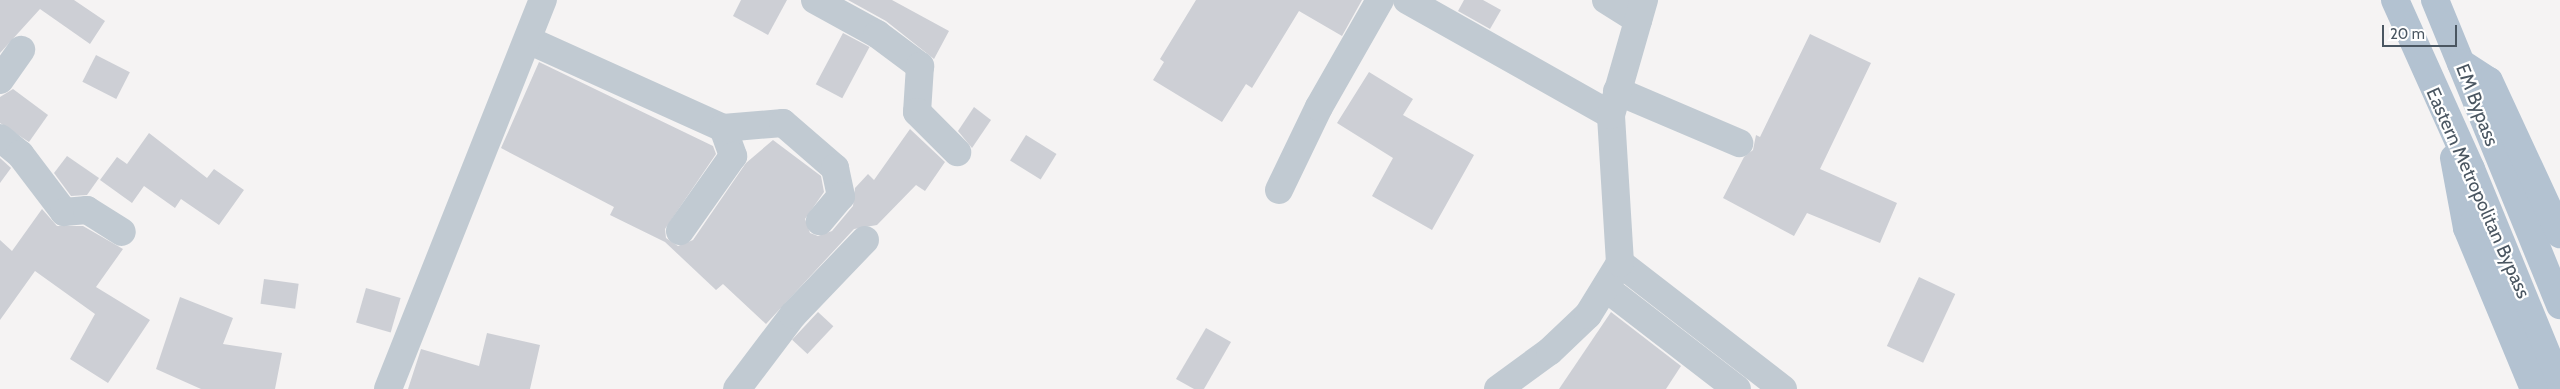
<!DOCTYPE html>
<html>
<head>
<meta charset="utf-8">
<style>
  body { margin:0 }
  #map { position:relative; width:2560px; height:389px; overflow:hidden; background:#f5f3f3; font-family:Cabin,sans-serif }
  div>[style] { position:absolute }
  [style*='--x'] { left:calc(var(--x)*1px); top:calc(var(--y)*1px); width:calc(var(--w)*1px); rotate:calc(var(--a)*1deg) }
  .building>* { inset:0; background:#cdcfd5; transform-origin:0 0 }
  .minor>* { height:28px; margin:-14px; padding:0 14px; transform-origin:14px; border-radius:14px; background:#c1cad2 }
  .major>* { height:28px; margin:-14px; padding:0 14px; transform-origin:14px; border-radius:14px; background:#b3c2d1 }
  span { translate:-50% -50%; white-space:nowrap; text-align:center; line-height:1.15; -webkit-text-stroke:4.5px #fff; paint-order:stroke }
  .street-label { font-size:19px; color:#4a5661 }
  .scale { position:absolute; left:2382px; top:25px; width:75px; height:22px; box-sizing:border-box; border:2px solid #4a5661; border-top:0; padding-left:6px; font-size:15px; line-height:18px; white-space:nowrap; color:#4a5661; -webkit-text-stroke:4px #fff; paint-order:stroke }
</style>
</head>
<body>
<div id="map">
  <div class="building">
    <i style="clip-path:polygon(0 0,74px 0,105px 21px,90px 44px,40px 9px,0 53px)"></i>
    <i style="clip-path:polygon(741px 0,787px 0,768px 35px,733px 16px)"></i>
    <i style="clip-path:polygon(848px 0,892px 0,949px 31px,934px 59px,886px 21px)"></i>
    <i style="clip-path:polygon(1196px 0,1362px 0,1342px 36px,1299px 11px,1252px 88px,1246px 84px,1222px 122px,1153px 80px,1164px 62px,1160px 59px)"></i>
    <i style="clip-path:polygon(1464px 0,1483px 0,1501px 10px,1490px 29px,1458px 11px)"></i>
    <i style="left:843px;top:33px;width:30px;height:58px;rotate:28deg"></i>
    <i style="clip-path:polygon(1810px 34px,1871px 63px,1820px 169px,1897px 203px,1880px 243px,1807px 213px,1794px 236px,1723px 198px,1744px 157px,1753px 150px,1756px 135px,1760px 137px)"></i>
    <i style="left:96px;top:55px;width:38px;height:30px;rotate:27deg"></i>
    <i style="clip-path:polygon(539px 62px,713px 146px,716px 154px,665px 229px,666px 238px,678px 246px,693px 240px,746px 163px,773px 140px,821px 176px,824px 192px,805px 219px,810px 233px,818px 236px,832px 231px,853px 206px,855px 188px,868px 174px,874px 180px,910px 129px,945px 162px,925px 191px,916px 185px,877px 225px,854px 229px,766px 324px,723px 284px,716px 290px,665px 242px,610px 215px,614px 207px,501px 148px)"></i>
    <i style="clip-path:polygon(1369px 72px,1413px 99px,1403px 115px,1474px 155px,1432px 230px,1372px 196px,1393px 158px,1337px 123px)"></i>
    <i style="clip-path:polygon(13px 89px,48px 115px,29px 142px,0 123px,0 97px)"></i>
    <i style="clip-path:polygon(974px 107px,991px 120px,972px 148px,958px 131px)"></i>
    <i style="clip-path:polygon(149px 133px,207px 178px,214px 169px,244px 190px,219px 225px,181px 199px,175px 208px,144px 186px,132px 203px,100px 180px,117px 157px,127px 164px)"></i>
    <i style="left:1026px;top:135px;width:36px;height:30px;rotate:32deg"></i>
    <i style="clip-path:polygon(67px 156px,99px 178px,87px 195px,71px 196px,54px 173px)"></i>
    <i style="clip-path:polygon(0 158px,11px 168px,0 183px)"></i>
    <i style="clip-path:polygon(42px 209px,57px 226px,83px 226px,123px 249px,96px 287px,150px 320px,108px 383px,70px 359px,95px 314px,35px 271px,0 320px,0 240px,12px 251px)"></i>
    <i style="left:1919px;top:277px;width:40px;height:76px;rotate:25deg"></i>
    <i style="left:264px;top:279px;width:35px;height:25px;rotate:8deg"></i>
    <i style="left:366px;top:288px;width:36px;height:36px;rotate:16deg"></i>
    <i style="clip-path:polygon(180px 297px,233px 318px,223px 344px,282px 353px,275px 389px,201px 389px,156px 369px)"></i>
    <i style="left:818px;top:312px;width:21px;height:38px;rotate:43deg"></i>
    <i style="clip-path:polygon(1611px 312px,1681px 366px,1666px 389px,1559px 389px)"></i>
    <i style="clip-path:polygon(1206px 328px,1231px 342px,1204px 389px,1194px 389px,1176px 379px)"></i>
    <i style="clip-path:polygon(487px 333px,540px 345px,530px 389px,408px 389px,421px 349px,479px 366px)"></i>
  </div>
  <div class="minor">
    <i style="--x:815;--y:0;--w:71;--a:28.7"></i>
    <i style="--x:877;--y:34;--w:54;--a:36.7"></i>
    <i style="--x:920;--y:66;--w:46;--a:93.7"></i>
    <i style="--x:917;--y:112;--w:57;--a:45"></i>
    <i style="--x:1407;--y:0;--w:234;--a:29.4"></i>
    <i style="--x:1606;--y:0;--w:38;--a:32"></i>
    <i style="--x:528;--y:40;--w:214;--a:24.3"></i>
    <i style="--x:723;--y:128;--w:30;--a:70"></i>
    <i style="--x:733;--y:156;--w:92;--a:125.2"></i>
    <i style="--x:0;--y:80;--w:37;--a:-55"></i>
    <i style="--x:1617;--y:91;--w:133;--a:23.1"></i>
    <i style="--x:723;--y:128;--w:60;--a:-4.8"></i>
    <i style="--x:783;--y:123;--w:69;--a:40.9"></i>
    <i style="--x:835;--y:168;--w:29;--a:78"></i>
    <i style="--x:841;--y:196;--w:33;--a:130"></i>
    <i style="--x:0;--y:138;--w:26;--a:39"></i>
    <i style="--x:20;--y:154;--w:73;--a:52.8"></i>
    <i style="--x:64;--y:212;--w:23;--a:-5"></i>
    <i style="--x:87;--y:210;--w:41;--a:32.2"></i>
    <i style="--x:1279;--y:190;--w:92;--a:-64.3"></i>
    <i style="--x:1319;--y:107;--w:123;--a:-60.3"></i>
    <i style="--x:1620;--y:263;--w:206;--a:37.7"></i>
    <i style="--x:1607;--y:289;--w:164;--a:37.6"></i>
    <i style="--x:388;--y:389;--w:419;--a:-68.3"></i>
    <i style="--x:737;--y:389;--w:93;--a:-52.9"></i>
    <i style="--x:793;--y:315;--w:104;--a:-46.2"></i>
    <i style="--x:1498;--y:389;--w:64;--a:-36.2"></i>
    <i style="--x:1550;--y:351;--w:52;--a:-43.5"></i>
    <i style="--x:1588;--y:315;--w:61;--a:-58.4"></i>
    <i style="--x:1620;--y:263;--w:148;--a:-93.5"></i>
    <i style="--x:1611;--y:115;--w:120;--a:-74"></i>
  </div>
  <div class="major">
    <i style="--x:2395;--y:0;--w:185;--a:65.8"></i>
    <i style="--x:2471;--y:169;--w:235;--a:67.7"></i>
    <i style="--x:2435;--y:0;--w:330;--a:67.7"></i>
    <i style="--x:2461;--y:63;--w:33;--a:33"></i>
    <i style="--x:2489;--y:81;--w:169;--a:65.1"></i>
    <i style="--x:2454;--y:158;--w:71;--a:79.5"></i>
    <i style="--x:2467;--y:228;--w:174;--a:67.4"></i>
  </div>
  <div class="street-label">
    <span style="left:2477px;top:105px;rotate:69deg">EM Bypass</span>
    <span style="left:2478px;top:193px;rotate:66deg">Eastern Metropolitan Bypass</span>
  </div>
  <div class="scale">20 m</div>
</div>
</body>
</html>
